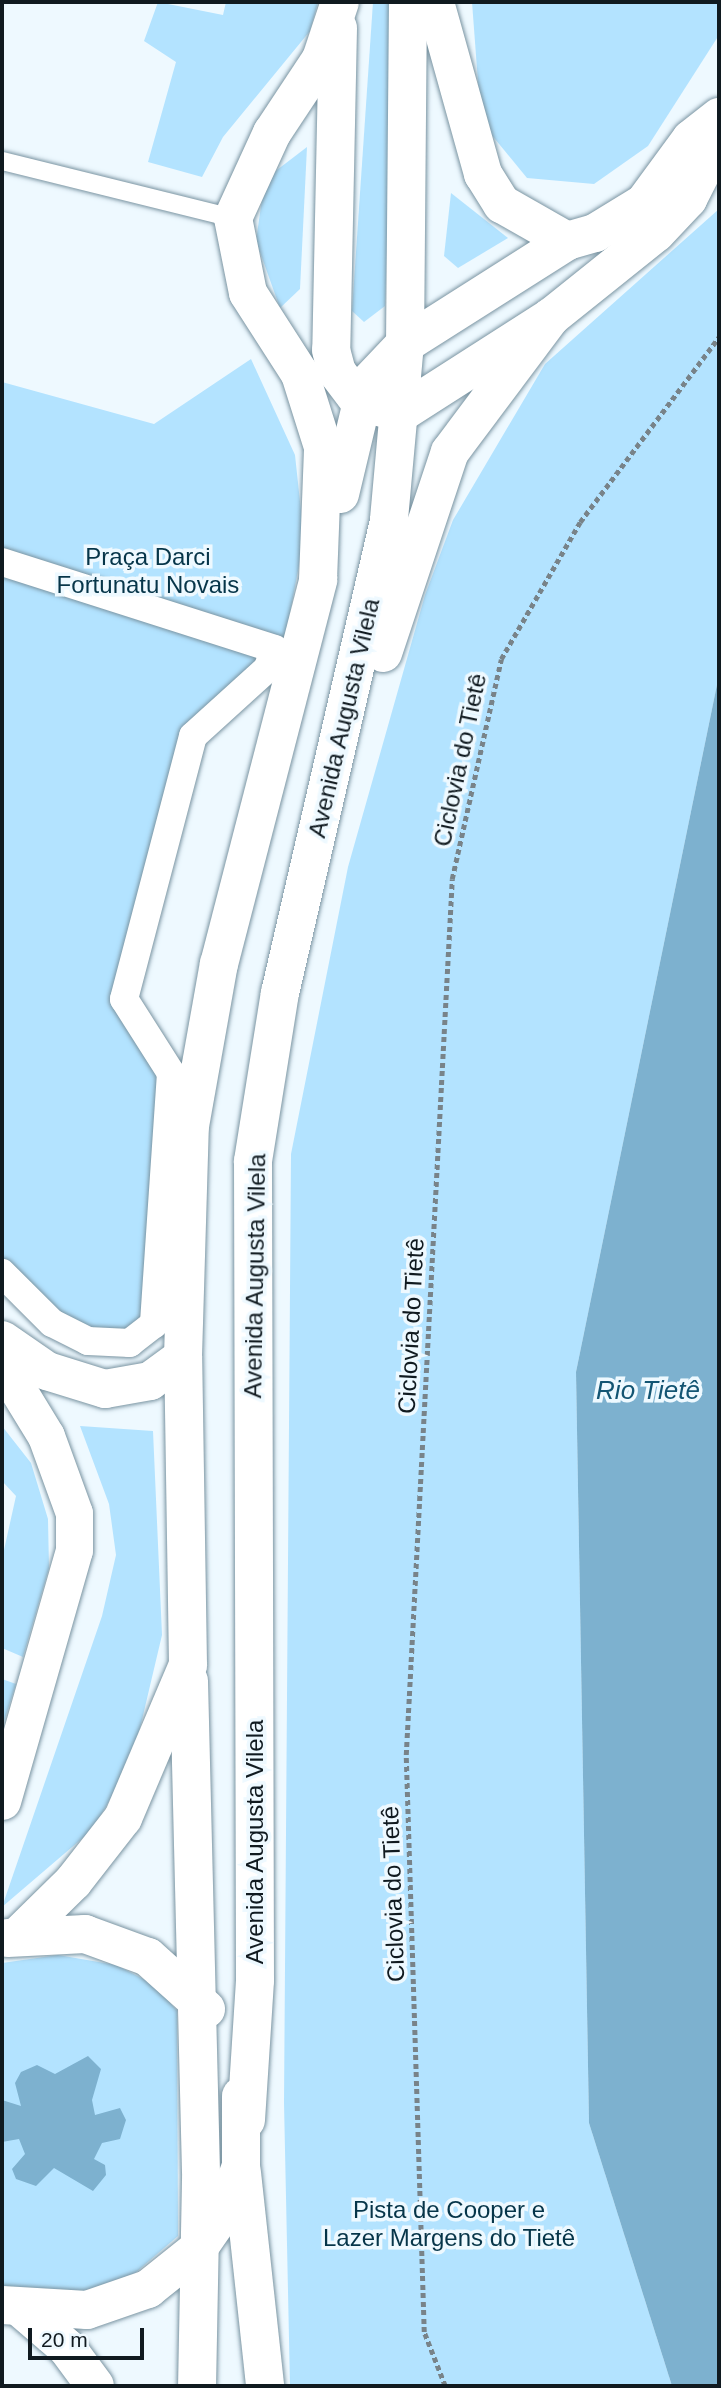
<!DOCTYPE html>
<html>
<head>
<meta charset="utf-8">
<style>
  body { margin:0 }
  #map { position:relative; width:721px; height:2388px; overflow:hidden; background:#eef9ff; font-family:Helvetica,sans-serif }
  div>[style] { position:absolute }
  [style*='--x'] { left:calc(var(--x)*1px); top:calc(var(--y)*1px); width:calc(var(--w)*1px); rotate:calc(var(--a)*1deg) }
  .green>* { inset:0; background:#b3e3ff }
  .water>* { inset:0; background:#7db1cf }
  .path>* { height:4.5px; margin-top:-2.25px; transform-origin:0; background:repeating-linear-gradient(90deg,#788389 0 5px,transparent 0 8.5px) }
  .roads { filter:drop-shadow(0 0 2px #7a94a2) drop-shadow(0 0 2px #7a94a2) }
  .service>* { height:18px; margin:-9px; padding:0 9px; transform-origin:9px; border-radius:9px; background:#fff }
  .pedestrian>* { height:28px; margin:-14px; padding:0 14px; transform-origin:14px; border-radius:14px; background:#fff }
  .minor>* { height:37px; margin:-18.5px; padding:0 18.5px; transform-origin:18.5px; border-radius:18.5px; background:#fff }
  .secondary>* { height:38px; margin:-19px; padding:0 19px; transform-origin:19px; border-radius:19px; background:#fff }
  .primary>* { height:38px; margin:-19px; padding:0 19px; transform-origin:19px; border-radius:19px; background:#fff }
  span { translate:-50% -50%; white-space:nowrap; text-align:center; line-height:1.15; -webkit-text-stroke:7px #eef9ff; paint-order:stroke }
  .park-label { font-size:24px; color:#063549 }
  .street-label { font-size:24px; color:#101a20 }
  .water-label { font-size:26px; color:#135573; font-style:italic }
  .frame { position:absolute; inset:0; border:4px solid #101a20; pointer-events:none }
  .scale { position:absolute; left:28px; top:2328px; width:116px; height:32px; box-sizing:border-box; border:4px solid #101a20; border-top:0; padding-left:9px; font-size:21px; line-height:24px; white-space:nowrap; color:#101a20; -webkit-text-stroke:5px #eef9ff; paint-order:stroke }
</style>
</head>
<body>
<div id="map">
  <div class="green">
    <i style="clip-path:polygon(158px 2px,223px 15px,226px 2px,318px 2px,310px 31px,223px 137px,202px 177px,148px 162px,176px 62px,144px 41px)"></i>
    <i style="clip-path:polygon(373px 2px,396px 2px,385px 306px,364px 322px,352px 311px)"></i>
    <i style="clip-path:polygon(472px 2px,719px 2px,719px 35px,648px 146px,594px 184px,527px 178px,481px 122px)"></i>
    <i style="clip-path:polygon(307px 147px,300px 289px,280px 308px,256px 241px,262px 199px,273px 173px)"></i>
    <i style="clip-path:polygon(451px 193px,508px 238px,458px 268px,444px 256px)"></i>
    <i style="clip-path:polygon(719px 209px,719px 675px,576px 1372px,589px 2123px,672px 2386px,290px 2386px,284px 2103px,291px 1154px,348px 867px,425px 595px,453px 520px,545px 364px)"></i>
    <i style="clip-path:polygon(251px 359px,295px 455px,304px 539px,284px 644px,197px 741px,132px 1001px,181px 1074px,170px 1230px,132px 1351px,2px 1287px,2px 382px,154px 424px)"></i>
    <i style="clip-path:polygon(2px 1426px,31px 1463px,48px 1519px,49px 1568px,23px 1657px,2px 1648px,2px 1559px,16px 1496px,2px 1481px)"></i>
    <i style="clip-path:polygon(80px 1426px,153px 1431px,162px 1635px,132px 1762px,92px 1830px,2px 1907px,102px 1616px,116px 1555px,109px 1504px)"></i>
    <i style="clip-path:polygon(2px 1679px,16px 1684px,2px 1728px)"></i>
    <i style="clip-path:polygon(58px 1955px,116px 1965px,155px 1985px,177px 2011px,178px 2236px,134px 2274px,81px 2293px,2px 2287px,2px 1963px)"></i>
  </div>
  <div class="water">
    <i style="clip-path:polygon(719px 675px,719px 2386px,672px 2386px,589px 2123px,576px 1372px)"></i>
    <i style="clip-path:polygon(88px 2056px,101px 2069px,92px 2100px,95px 2115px,120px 2108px,126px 2120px,120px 2139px,102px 2143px,94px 2159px,105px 2165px,106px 2175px,93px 2191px,54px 2168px,36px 2186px,16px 2179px,12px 2169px,25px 2154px,19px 2139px,2px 2142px,2px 2100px,21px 2106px,15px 2083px,21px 2072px,37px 2065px,55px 2074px)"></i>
  </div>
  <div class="path">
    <i style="--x:445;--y:2386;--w:58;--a:-111.3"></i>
    <i style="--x:424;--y:2332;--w:577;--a:-91.79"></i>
    <i style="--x:406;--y:1755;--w:877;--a:-86.99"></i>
    <i style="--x:452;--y:879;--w:225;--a:-77.4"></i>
    <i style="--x:501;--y:659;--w:158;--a:-60"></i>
    <i style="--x:580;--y:522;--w:231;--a:-53.1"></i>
  </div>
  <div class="roads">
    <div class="service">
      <i style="--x:2;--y:161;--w:238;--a:13.9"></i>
    </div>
    <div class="pedestrian">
      <i style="--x:2;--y:562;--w:286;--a:17.7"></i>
      <i style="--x:274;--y:649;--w:20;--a:108"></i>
      <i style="--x:268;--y:668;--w:101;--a:137.8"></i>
      <i style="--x:193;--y:736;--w:272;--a:104.7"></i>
      <i style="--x:124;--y:999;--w:88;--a:57.6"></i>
      <i style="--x:171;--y:1073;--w:252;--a:93.9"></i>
      <i style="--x:154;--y:1324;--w:31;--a:142"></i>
      <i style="--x:130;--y:1343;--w:42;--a:-177.3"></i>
      <i style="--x:88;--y:1341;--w:40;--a:-153.4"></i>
      <i style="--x:52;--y:1323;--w:71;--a:-135"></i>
    </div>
    <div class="minor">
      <i style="--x:2;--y:1364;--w:84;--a:58.6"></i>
      <i style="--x:46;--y:1436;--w:82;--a:70"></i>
      <i style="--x:74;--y:1513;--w:37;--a:90"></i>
      <i style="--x:74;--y:1550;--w:261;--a:106"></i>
    </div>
    <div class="secondary">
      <i style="--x:405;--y:344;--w:192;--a:-32.4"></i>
      <i style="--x:567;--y:241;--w:29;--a:-16"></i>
      <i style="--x:595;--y:233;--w:57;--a:-31.5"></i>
      <i style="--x:644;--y:203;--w:79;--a:-53.7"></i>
      <i style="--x:691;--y:139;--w:36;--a:-38"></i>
      <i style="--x:401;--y:413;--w:178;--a:-32.6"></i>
      <i style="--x:551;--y:317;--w:134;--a:-38.7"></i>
      <i style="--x:656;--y:233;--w:47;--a:-46.7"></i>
      <i style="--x:688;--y:199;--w:68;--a:-63.1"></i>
    </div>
    <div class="primary">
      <i style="--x:435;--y:2;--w:179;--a:74.4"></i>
      <i style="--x:483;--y:174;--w:36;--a:58"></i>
      <i style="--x:502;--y:204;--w:75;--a:29.6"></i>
      <i style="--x:338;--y:28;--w:322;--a:91.2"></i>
      <i style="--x:331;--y:350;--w:23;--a:75"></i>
      <i style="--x:337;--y:372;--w:38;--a:53"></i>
      <i style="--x:360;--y:402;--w:42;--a:15"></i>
      <i style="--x:340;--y:494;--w:112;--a:-76.6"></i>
      <i style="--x:366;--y:385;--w:57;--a:-46.4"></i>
      <i style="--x:383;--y:653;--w:212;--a:-71.6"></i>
      <i style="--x:450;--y:452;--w:169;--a:-53.2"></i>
      <i style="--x:2;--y:1340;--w:55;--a:34.6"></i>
      <i style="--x:47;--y:1371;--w:61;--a:17.2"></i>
      <i style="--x:105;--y:1389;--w:46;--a:-10.1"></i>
      <i style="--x:150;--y:1381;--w:41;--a:-36"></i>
      <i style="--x:189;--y:1681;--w:499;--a:88.6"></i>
      <i style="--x:201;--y:2180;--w:206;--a:91.1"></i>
      <i style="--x:19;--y:1935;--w:76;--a:-44.5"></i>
      <i style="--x:73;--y:1882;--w:81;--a:-52"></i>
      <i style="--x:123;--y:1818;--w:166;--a:-67"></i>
      <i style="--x:188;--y:1665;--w:308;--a:-90.9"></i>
      <i style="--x:183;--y:1357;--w:231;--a:-88.3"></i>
      <i style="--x:190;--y:1126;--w:165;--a:-79.9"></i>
      <i style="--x:219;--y:964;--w:397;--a:-75.5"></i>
      <i style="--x:318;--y:580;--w:133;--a:-87.8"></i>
      <i style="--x:323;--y:447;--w:77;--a:-107.5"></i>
      <i style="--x:300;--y:374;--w:96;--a:-122.7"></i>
      <i style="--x:248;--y:293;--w:76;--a:-101.3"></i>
      <i style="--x:233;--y:218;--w:94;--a:-65.4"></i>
      <i style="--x:272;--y:133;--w:89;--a:-56.5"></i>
      <i style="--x:321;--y:59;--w:60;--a:-71.6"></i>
      <i style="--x:8;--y:1938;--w:77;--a:-3"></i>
      <i style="--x:85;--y:1934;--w:67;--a:20.1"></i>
      <i style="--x:148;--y:1957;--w:78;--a:41.9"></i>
      <i style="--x:246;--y:2120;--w:140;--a:-86.3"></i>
      <i style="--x:255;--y:1980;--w:819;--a:-90.14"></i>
      <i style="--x:253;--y:1161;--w:170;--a:-80.9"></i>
      <i style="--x:280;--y:993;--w:486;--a:-77"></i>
      <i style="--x:389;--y:519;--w:176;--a:-84.8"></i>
      <i style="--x:405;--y:344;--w:342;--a:-89.5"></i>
      <i style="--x:242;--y:2173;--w:214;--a:83.8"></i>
      <i style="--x:2;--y:2305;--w:85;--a:3.4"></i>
      <i style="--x:87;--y:2310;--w:65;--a:-19"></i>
      <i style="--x:148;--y:2289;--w:64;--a:-38.7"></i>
      <i style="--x:198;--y:2249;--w:47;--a:-55.3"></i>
      <i style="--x:225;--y:2210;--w:47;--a:-70"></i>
      <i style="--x:241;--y:2166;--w:70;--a:-90"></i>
      <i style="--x:23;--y:2310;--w:58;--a:40.8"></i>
      <i style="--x:67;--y:2348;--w:47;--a:53.6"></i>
    </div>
  </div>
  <div class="park-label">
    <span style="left:148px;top:571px">Praça Darci<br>Fortunatu Novais</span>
    <span style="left:449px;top:2224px">Pista de Cooper e<br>Lazer Margens do Tietê</span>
  </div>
  <div class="street-label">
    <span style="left:344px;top:718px;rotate:-77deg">Avenida Augusta Vilela</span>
    <span style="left:460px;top:760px;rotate:-78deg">Ciclovia do Tietê</span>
    <span style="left:255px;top:1276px;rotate:-89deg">Avenida Augusta Vilela</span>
    <span style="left:411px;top:1326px;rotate:-87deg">Ciclovia do Tietê</span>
    <span style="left:255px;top:1842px;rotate:-90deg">Avenida Augusta Vilela</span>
    <span style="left:393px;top:1894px;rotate:-92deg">Ciclovia do Tietê</span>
  </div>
  <div class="water-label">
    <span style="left:648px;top:1391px">Rio Tietê</span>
  </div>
  <div class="frame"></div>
  <div class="scale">20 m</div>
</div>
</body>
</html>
